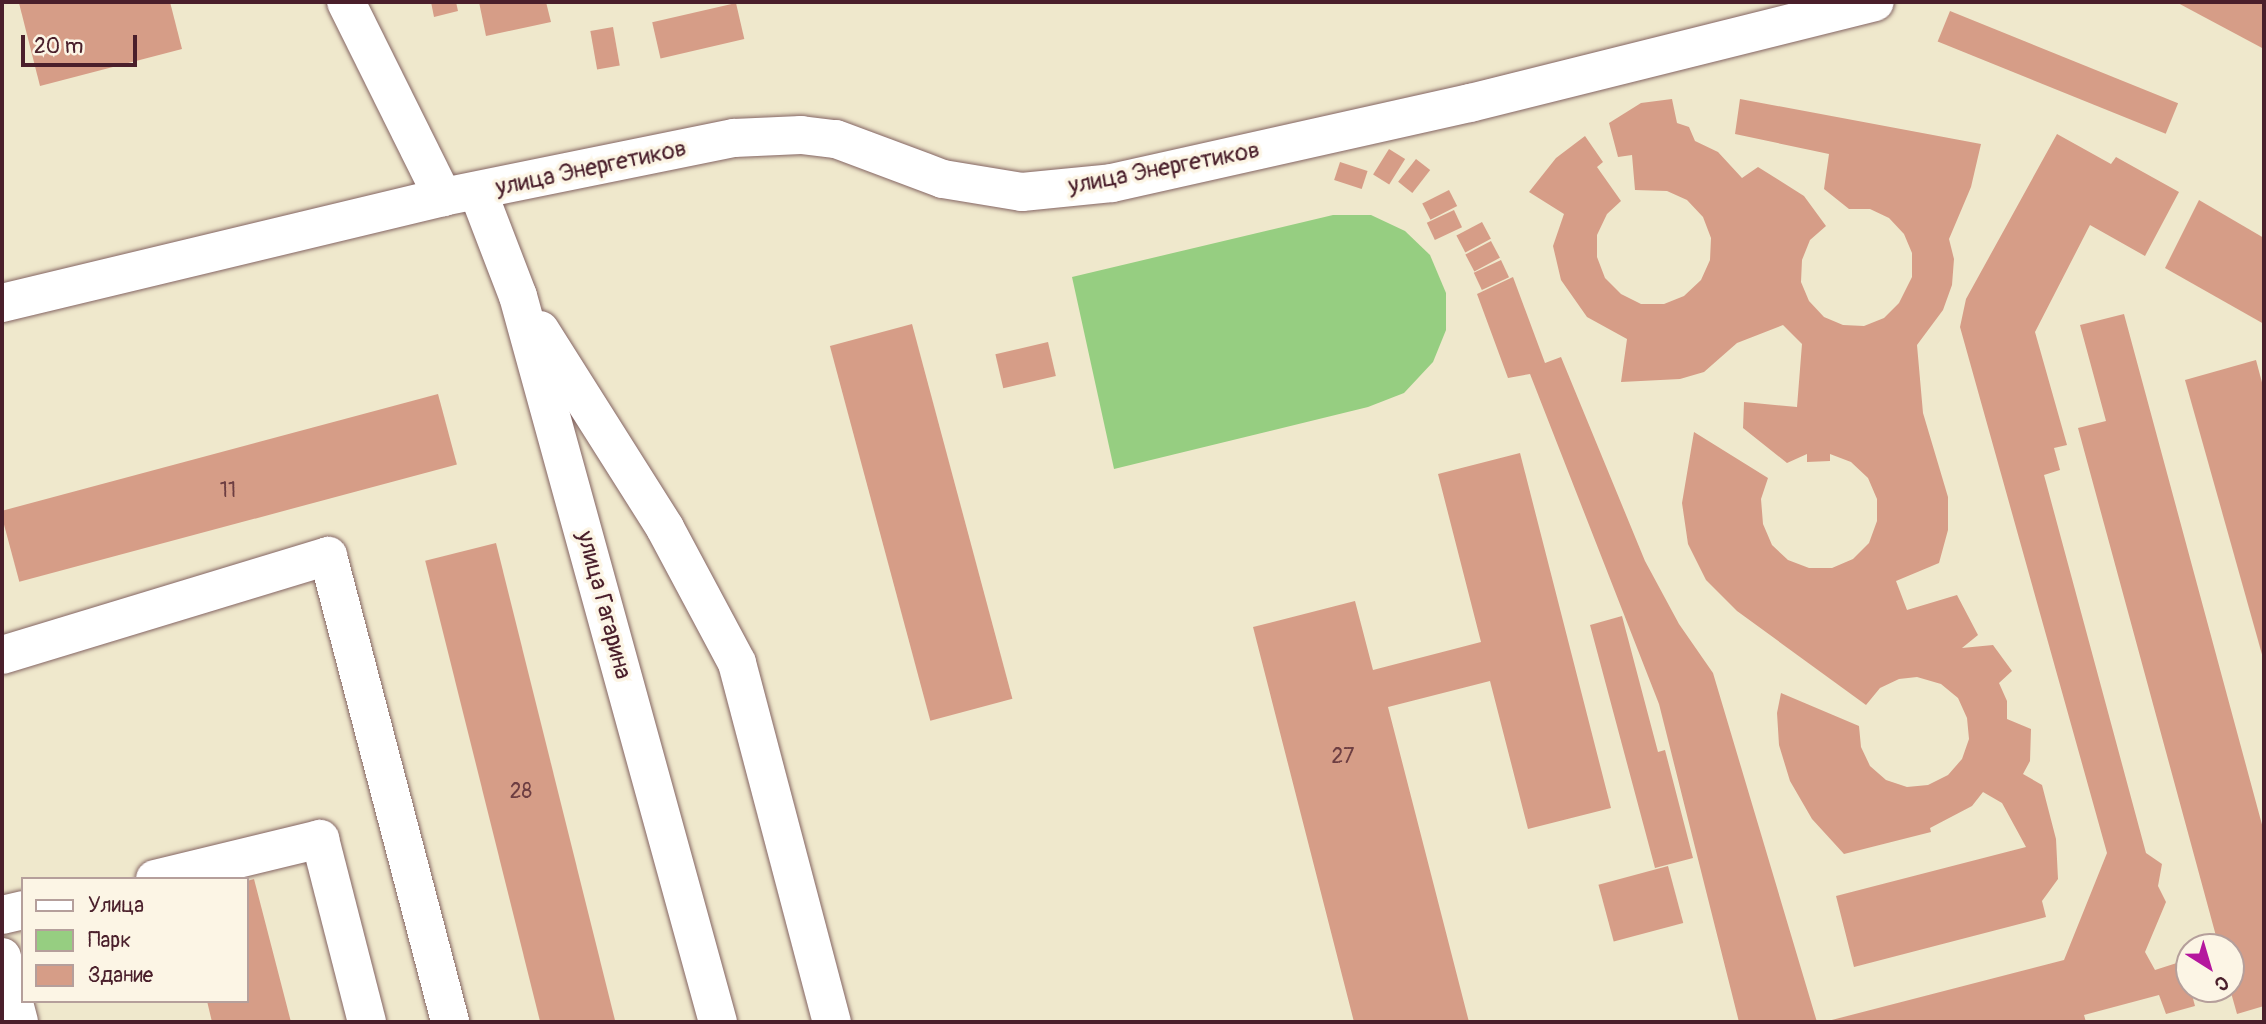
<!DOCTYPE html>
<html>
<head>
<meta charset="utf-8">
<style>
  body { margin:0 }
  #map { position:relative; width:2266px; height:1024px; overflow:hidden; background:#efe8cc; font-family:Pangolin,sans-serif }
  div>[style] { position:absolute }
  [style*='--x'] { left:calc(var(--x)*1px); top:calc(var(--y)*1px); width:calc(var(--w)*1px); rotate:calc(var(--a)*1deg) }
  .green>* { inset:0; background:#96ce81 }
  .building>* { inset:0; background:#d69d87; transform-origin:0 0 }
  .roads { filter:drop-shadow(0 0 2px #846563) drop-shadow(0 0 2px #846563) }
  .minor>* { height:38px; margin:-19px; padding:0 19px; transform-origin:19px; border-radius:19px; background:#fff }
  span { translate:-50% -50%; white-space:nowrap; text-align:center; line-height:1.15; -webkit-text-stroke:7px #fcf5e5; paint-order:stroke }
  .number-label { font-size:21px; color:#6d3e42 }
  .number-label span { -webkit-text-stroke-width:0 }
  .street-label { font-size:24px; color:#4a1f2b }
  .frame { position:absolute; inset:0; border:4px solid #4a1f2b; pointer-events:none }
  .legend { position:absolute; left:21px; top:877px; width:228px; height:126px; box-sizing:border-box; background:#fcf5e5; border:2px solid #b59f9b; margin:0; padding:9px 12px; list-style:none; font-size:21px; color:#4a1f2b }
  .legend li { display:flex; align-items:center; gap:14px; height:35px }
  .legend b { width:35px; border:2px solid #b59f9b }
  .north { position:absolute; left:2175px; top:933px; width:70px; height:70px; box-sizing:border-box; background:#fcf5e5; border:2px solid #b59f9b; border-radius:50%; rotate:143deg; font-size:19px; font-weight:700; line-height:28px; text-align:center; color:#4a1f2b }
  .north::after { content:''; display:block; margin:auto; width:24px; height:32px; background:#b5179e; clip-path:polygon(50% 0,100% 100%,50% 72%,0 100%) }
  .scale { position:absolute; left:21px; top:35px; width:116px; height:32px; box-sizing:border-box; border:4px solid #4a1f2b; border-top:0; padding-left:9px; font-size:21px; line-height:24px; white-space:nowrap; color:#4a1f2b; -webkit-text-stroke:5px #fcf5e5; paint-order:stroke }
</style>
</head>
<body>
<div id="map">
  <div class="green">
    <i style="clip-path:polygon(1333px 215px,1371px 215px,1405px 231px,1430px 255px,1446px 293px,1446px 330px,1433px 362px,1404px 393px,1368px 407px,1114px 469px,1072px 277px)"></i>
  </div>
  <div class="building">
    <i style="clip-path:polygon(170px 2px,182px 49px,40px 86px,19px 3px)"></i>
    <i style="clip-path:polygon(431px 2px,456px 2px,458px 11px,434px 17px)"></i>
    <i style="clip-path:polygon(479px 2px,546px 2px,551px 22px,486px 36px)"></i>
    <i style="clip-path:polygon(2176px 2px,2264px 2px,2264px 49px)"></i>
    <i style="left:736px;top:3px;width:37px;height:86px;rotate:77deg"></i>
    <i style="left:1950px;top:11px;width:246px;height:33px;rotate:22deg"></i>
    <i style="left:613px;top:27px;width:39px;height:23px;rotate:80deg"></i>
    <i style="clip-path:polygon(1672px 99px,1677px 123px,1689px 127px,1695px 141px,1718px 152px,1742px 178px,1758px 167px,1804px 196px,1826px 226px,1810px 240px,1802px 260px,1801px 282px,1809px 301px,1824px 317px,1843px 325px,1864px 326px,1884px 318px,1899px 303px,1912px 277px,1912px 253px,1904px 234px,1889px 218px,1870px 209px,1849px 209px,1824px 189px,1829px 154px,1735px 134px,1740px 99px,1981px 144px,1971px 187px,1949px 239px,1954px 259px,1952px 285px,1943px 310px,1917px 345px,1923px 413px,1948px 497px,1948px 530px,1939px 563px,1896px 581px,1907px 610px,1957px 595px,1978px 635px,1962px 648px,1993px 645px,2012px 671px,1999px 683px,2007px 701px,2007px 719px,2031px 729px,2030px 761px,2023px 774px,2042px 785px,2056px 839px,2058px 879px,2042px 901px,2046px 917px,1854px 967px,1836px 896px,2026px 847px,2002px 803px,1983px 792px,1972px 806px,1930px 828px,1931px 832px,1844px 854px,1812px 819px,1790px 781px,1779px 745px,1777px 713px,1781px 693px,1859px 726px,1861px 747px,1870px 766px,1886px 780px,1907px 787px,1928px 785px,1948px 775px,1962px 759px,1969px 739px,1967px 718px,1958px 698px,1941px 684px,1917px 677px,1899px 679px,1880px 688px,1866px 705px,1737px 611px,1706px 580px,1688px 544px,1682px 503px,1694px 432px,1768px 478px,1761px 499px,1763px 524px,1772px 545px,1788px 560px,1809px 568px,1832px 568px,1853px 559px,1869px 543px,1877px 521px,1877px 499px,1868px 478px,1851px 462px,1830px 454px,1830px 461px,1807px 462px,1807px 454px,1787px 463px,1743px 428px,1744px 402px,1797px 407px,1802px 344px,1783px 325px,1737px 343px,1704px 372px,1680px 379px,1621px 382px,1627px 339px,1587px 317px,1561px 280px,1553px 246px,1564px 214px,1529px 192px,1556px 158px,1585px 136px,1603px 162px,1597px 167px,1621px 201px,1607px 214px,1597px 235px,1597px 257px,1605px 278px,1621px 294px,1641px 304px,1664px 304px,1684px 296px,1701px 280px,1710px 260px,1711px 238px,1703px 217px,1687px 200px,1667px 191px,1635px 190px,1632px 155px,1618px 157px,1609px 123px,1641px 103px)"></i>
    <i style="clip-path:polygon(2057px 134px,2111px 164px,2116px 157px,2179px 192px,2145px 256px,2090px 225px,2035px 332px,2067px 445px,2054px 448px,2060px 470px,2044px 475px,2146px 853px,2162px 864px,2158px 886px,2166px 902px,2145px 952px,2155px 970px,2183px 961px,2195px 1006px,2166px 1014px,2159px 995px,2084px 1015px,2086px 1022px,1824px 1022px,2064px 960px,2107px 853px,1960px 327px,1966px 299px)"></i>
    <i style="left:1389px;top:149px;width:19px;height:30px;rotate:32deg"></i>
    <i style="left:1416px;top:159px;width:18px;height:29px;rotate:38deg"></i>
    <i style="left:1340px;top:162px;width:29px;height:19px;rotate:18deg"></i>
    <i style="left:1449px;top:190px;width:18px;height:30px;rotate:63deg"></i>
    <i style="clip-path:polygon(2199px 200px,2264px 238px,2264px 324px,2165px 268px)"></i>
    <i style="left:1454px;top:210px;width:19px;height:30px;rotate:65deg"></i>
    <i style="left:1482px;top:222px;width:19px;height:29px;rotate:62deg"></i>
    <i style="left:1491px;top:241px;width:19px;height:29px;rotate:62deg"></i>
    <i style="left:1501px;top:260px;width:19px;height:30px;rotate:65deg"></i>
    <i style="clip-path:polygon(1513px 277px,1545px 363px,1561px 357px,1645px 561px,1679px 624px,1713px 673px,1817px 1022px,1739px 1022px,1659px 704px,1530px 374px,1508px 378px,1477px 294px)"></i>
    <i style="clip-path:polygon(2124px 314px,2264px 832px,2264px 1006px,2237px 1014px,2230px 989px,2231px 947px,2219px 947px,2078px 428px,2106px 421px,2080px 325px)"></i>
    <i style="left:912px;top:324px;width:388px;height:85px;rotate:75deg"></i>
    <i style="left:1048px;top:342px;width:35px;height:54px;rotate:77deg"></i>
    <i style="clip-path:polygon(2256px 360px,2264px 390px,2263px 658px,2185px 380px)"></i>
    <i style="left:438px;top:394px;width:73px;height:453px;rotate:75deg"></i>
    <i style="clip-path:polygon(1520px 453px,1611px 808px,1528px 829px,1490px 681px,1388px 707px,1469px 1022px,1354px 1022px,1253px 627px,1355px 601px,1373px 670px,1481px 642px,1438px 474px)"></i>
    <i style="left:496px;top:543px;width:494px;height:73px;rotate:76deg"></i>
    <i style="clip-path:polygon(1622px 616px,1658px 752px,1665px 750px,1693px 858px,1655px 868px,1590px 625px)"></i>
    <i style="left:1668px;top:866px;width:59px;height:72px;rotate:75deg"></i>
    <i style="clip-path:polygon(254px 879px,291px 1022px,212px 1022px,207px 1001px,247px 1001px,247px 881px)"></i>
  </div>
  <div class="roads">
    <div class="minor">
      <i style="--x:346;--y:2;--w:218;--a:63.6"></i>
      <i style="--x:478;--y:192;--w:111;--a:69"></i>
      <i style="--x:518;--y:296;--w:753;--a:74.6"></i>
      <i style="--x:2;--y:303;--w:454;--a:-13.5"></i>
      <i style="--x:443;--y:197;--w:297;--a:-11.5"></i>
      <i style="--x:734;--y:138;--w:67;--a:-2.6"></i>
      <i style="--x:801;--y:135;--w:35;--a:7"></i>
      <i style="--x:836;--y:139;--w:114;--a:20.5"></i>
      <i style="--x:943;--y:179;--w:80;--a:9.3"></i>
      <i style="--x:1022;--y:192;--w:90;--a:-5.7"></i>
      <i style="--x:1112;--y:183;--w:367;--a:-12.6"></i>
      <i style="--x:1470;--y:103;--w:417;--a:-14"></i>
      <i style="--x:540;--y:330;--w:234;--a:57.7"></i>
      <i style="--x:665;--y:528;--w:153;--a:61.9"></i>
      <i style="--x:737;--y:663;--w:371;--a:75.2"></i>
      <i style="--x:2;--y:655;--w:341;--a:-16.9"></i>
      <i style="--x:328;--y:556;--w:482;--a:75.3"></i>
      <i style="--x:155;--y:879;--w:170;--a:-13.6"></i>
      <i style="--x:320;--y:839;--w:189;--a:75.6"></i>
      <i style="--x:2;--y:915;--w:22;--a:-13"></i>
      <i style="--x:2;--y:957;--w:67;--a:75.3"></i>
    </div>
  </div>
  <div class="number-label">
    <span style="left:228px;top:491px">11</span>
    <span style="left:1343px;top:757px">27</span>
    <span style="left:521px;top:792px">28</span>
  </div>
  <div class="street-label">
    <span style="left:591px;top:168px;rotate:-12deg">улица Энергетиков</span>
    <span style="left:1164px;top:168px;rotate:-11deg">улица Энергетиков</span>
    <span style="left:604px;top:605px;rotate:75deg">улица Гагарина</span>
  </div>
  <div class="frame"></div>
  <ul class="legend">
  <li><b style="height:9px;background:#fff"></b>Улица</li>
  <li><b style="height:19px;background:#96ce81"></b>Парк</li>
  <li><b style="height:19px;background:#d69d87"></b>Здание</li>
  </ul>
  <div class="north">С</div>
  <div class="scale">20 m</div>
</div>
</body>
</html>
